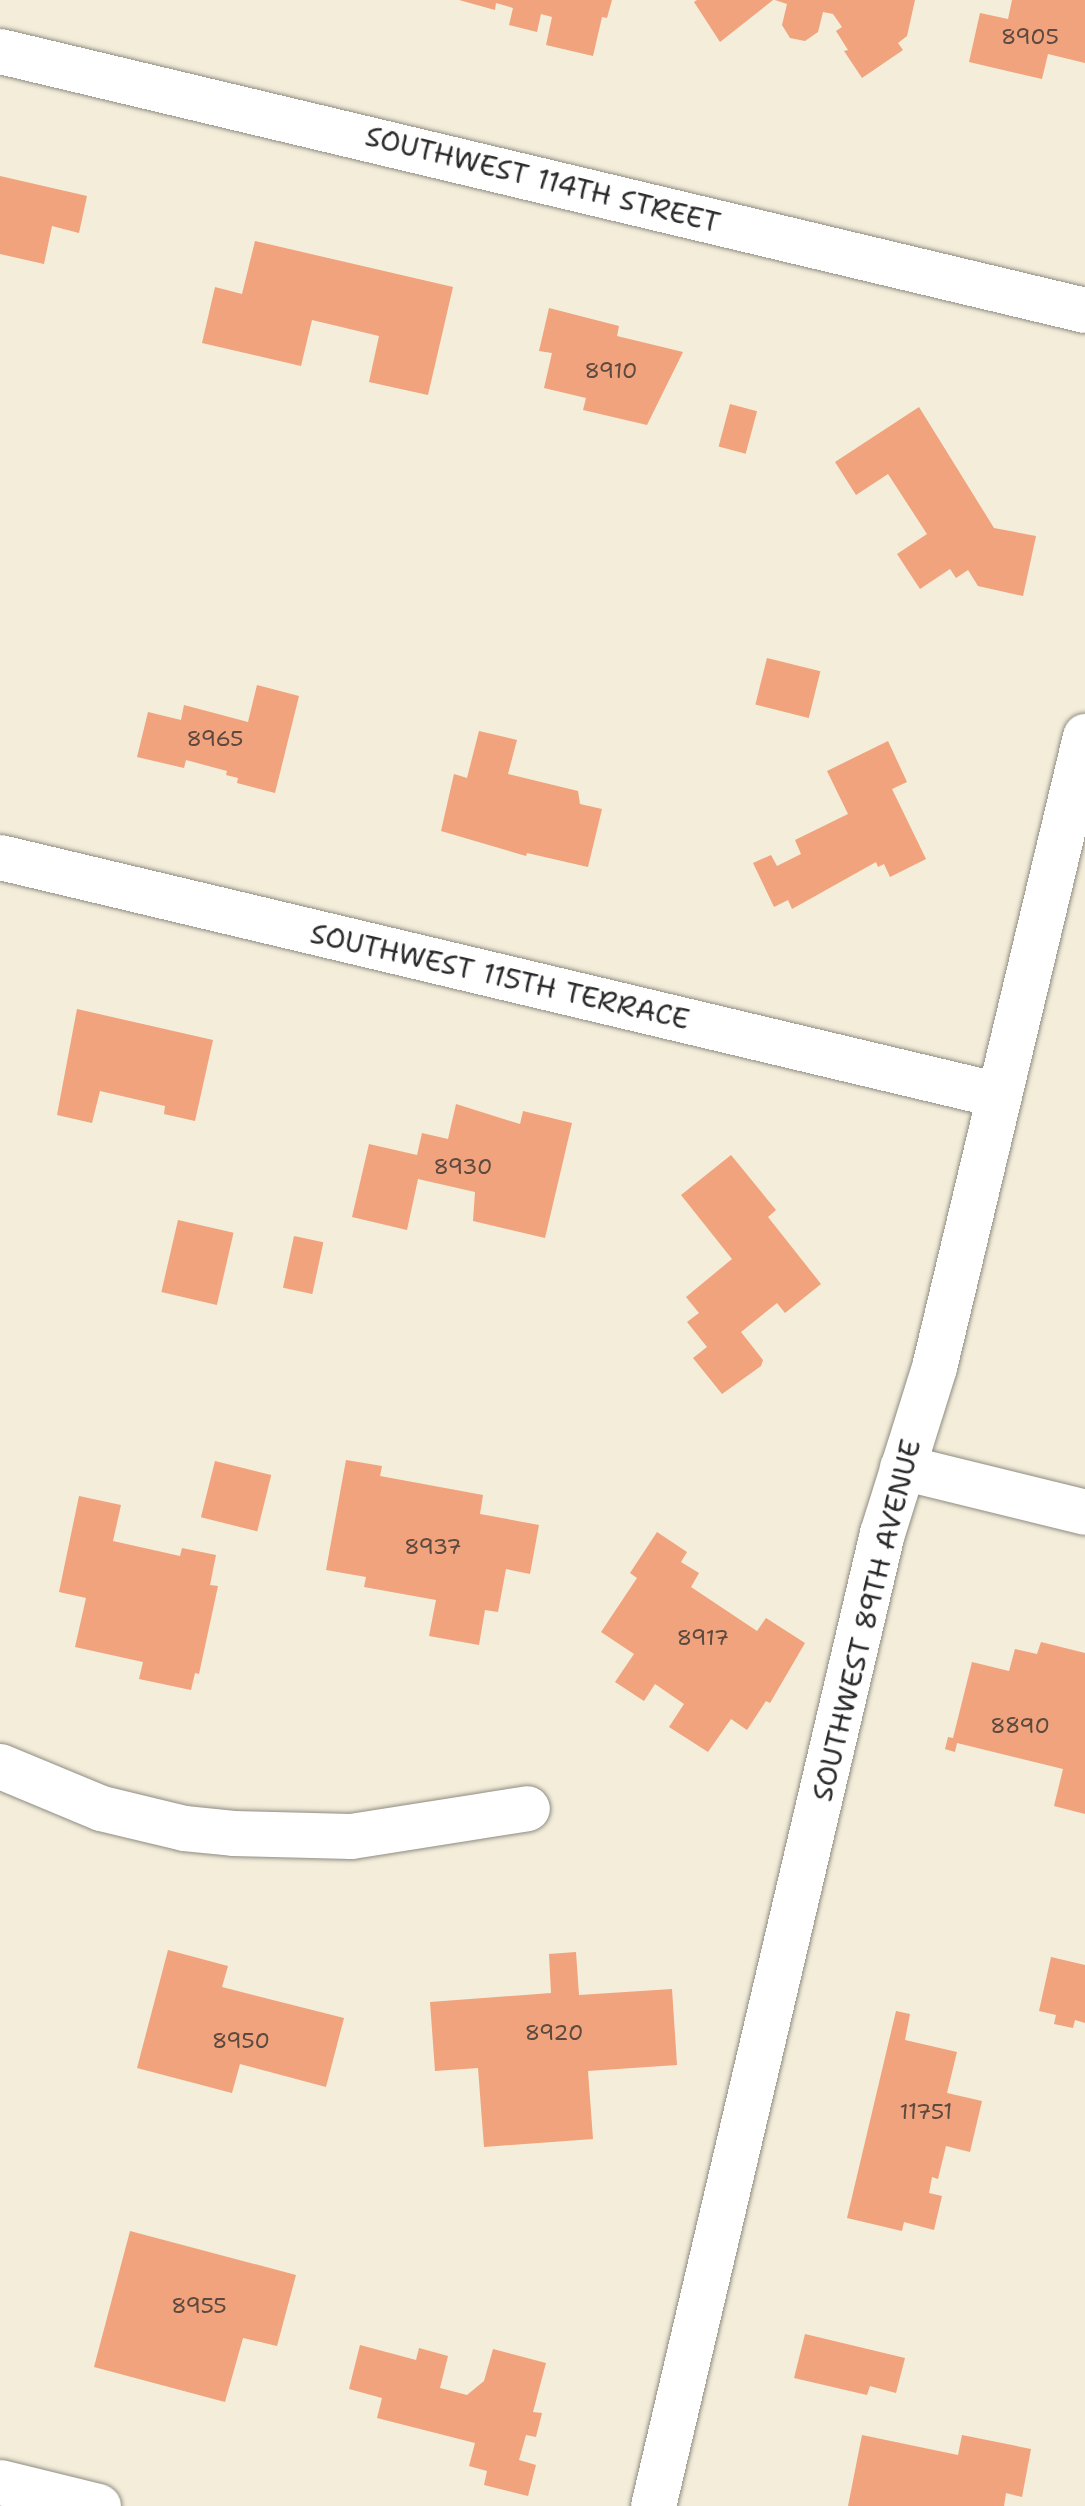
<!DOCTYPE html>
<html>
<head>
<meta charset="utf-8">
<style>
  body { margin:0 }
  #map { position:relative; width:1085px; height:2506px; overflow:hidden; background:#f3edda; font-family:"Shantell Sans",sans-serif }
  div>[style] { position:absolute }
  [style*='--x'] { left:calc(var(--x)*1px); top:calc(var(--y)*1px); width:calc(var(--w)*1px); rotate:calc(var(--a)*1deg) }
  .building>* { inset:0; background:#f0a37c; transform-origin:0 0 }
  .roads { filter:drop-shadow(0 0 2px #8f8c82) drop-shadow(0 0 2px #8f8c82) }
  .minor>* { height:45px; margin:-22.5px; padding:0 22.5px; transform-origin:22.5px; border-radius:22.5px; background:#fff }
  span { translate:-50% -50%; white-space:nowrap; text-align:center; line-height:1.15; -webkit-text-stroke:8px #fff; paint-order:stroke }
  .number-label { font-size:22px; color:#5c493f }
  .number-label span { -webkit-text-stroke-width:0 }
  .street-label { font-size:28px; color:#2b2b2b }
</style>
</head>
<body>
<div id="map">
  <div class="building">
    <i style="clip-path:polygon(459px 0,612px 0,607px 18px,602px 17px,593px 56px,546px 45px,552px 17px,541px 14px,537px 32px,509px 25px,513px 8px,496px 3px,495px 10px)"></i>
    <i style="clip-path:polygon(697px 0,773px 0,720px 42px,694px 2px)"></i>
    <i style="clip-path:polygon(775px 0,915px 0,907px 36px,898px 43px,903px 50px,862px 78px,844px 51px,848px 50px,836px 31px,842px 27px,833px 14px,823px 12px,818px 32px,805px 41px,790px 38px,782px 25px,787px 4px)"></i>
    <i style="clip-path:polygon(1012px 0,1085px 0,1085px 63px,1048px 54px,1042px 79px,969px 62px,980px 13px,1008px 19px)"></i>
    <i style="clip-path:polygon(0 176px,87px 196px,79px 233px,52px 226px,44px 264px,0 254px)"></i>
    <i style="clip-path:polygon(255px 241px,453px 287px,428px 395px,369px 382px,379px 336px,312px 320px,301px 366px,202px 343px,215px 287px,242px 294px)"></i>
    <i style="clip-path:polygon(549px 308px,619px 326px,617px 336px,683px 352px,647px 425px,583px 410px,586px 398px,544px 388px,552px 353px,539px 351px)"></i>
    <i style="left:730px;top:404px;width:28px;height:44px;rotate:15deg"></i>
    <i style="clip-path:polygon(919px 407px,994px 528px,1036px 536px,1023px 596px,978px 586px,968px 570px,956px 578px,950px 569px,920px 589px,897px 554px,927px 534px,888px 474px,856px 495px,835px 462px)"></i>
    <i style="left:767px;top:658px;width:55px;height:48px;rotate:14deg"></i>
    <i style="clip-path:polygon(257px 685px,299px 696px,275px 793px,237px 783px,238px 778px,226px 775px,227px 771px,186px 760px,184px 768px,137px 757px,148px 712px,181px 720px,184px 705px,248px 722px)"></i>
    <i style="clip-path:polygon(479px 731px,517px 740px,508px 774px,578px 791px,580px 804px,602px 809px,588px 867px,527px 853px,526px 856px,441px 831px,454px 774px,467px 778px)"></i>
    <i style="clip-path:polygon(888px 741px,907px 782px,892px 789px,926px 859px,890px 877px,884px 864px,878px 867px,876px 862px,792px 909px,788px 900px,774px 907px,753px 863px,771px 855px,777px 866px,801px 854px,795px 840px,848px 814px,827px 771px)"></i>
    <i style="clip-path:polygon(77px 1009px,213px 1040px,195px 1121px,164px 1114px,165px 1106px,100px 1091px,92px 1123px,57px 1115px)"></i>
    <i style="clip-path:polygon(456px 1104px,520px 1124px,523px 1111px,572px 1123px,545px 1238px,473px 1221px,475px 1192px,418px 1179px,407px 1230px,352px 1217px,369px 1144px,417px 1155px,422px 1133px,448px 1139px)"></i>
    <i style="clip-path:polygon(731px 1155px,776px 1210px,768px 1217px,821px 1284px,785px 1313px,777px 1303px,741px 1332px,763px 1360px,761px 1366px,722px 1394px,693px 1358px,707px 1347px,687px 1322px,699px 1313px,686px 1297px,732px 1259px,681px 1195px)"></i>
    <i style="left:178px;top:1220px;width:57px;height:74px;rotate:13deg"></i>
    <i style="left:294px;top:1236px;width:30px;height:53px;rotate:12deg"></i>
    <i style="clip-path:polygon(346px 1460px,382px 1466px,380px 1476px,483px 1495px,480px 1514px,539px 1525px,530px 1574px,506px 1569px,498px 1612px,485px 1610px,479px 1645px,429px 1636px,436px 1600px,364px 1587px,366px 1577px,326px 1570px)"></i>
    <i style="left:215px;top:1461px;width:58px;height:58px;rotate:14deg"></i>
    <i style="clip-path:polygon(79px 1496px,121px 1505px,113px 1541px,180px 1556px,182px 1548px,216px 1555px,210px 1585px,218px 1586px,199px 1674px,195px 1673px,191px 1690px,139px 1679px,143px 1662px,75px 1647px,86px 1598px,59px 1592px)"></i>
    <i style="clip-path:polygon(657px 1532px,687px 1552px,681px 1562px,699px 1573px,691px 1587px,757px 1631px,766px 1618px,805px 1643px,770px 1703px,766px 1701px,747px 1730px,731px 1719px,708px 1752px,669px 1727px,684px 1704px,655px 1684px,644px 1701px,615px 1682px,634px 1654px,601px 1632px,637px 1578px,630px 1573px)"></i>
    <i style="clip-path:polygon(1041px 1642px,1085px 1653px,1085px 1814px,1054px 1806px,1063px 1769px,957px 1743px,955px 1752px,945px 1749px,948px 1737px,953px 1738px,972px 1662px,1009px 1671px,1015px 1649px,1037px 1654px)"></i>
    <i style="clip-path:polygon(168px 1950px,228px 1966px,222px 1987px,344px 2018px,326px 2087px,240px 2064px,232px 2093px,137px 2068px)"></i>
    <i style="clip-path:polygon(576px 1952px,579px 1995px,672px 1989px,677px 2065px,588px 2071px,593px 2139px,484px 2147px,478px 2068px,435px 2071px,430px 2002px,551px 1993px,549px 1954px)"></i>
    <i style="clip-path:polygon(1051px 1957px,1085px 1965px,1085px 2023px,1075px 2020px,1073px 2028px,1054px 2024px,1056px 2015px,1039px 2011px)"></i>
    <i style="clip-path:polygon(896px 2011px,910px 2014px,905px 2040px,957px 2052px,947px 2093px,982px 2101px,970px 2152px,946px 2146px,938px 2179px,932px 2177px,929px 2193px,942px 2196px,934px 2230px,904px 2222px,902px 2231px,847px 2218px)"></i>
    <i style="clip-path:polygon(130px 2231px,296px 2275px,277px 2346px,243px 2338px,225px 2402px,94px 2367px)"></i>
    <i style="clip-path:polygon(805px 2334px,905px 2358px,896px 2393px,870px 2386px,867px 2395px,794px 2378px)"></i>
    <i style="clip-path:polygon(360px 2345px,416px 2360px,419px 2348px,448px 2356px,440px 2388px,467px 2395px,484px 2381px,493px 2349px,546px 2363px,533px 2412px,542px 2413px,536px 2437px,526px 2435px,519px 2460px,536px 2465px,528px 2496px,484px 2485px,487px 2471px,469px 2466px,475px 2443px,377px 2418px,382px 2398px,349px 2389px)"></i>
    <i style="clip-path:polygon(862px 2435px,958px 2455px,962px 2435px,1031px 2449px,1022px 2497px,1006px 2493px,1004px 2506px,848px 2506px)"></i>
  </div>
  <div class="roads">
    <div class="minor">
      <i style="--x:0;--y:51;--w:1115;--a:13.43"></i>
      <i style="--x:0;--y:857;--w:1027;--a:13.4"></i>
      <i style="--x:902;--y:1467;--w:188;--a:13.8"></i>
      <i style="--x:0;--y:1766;--w:109;--a:22.6"></i>
      <i style="--x:101;--y:1808;--w:85;--a:13.5"></i>
      <i style="--x:184;--y:1828;--w:49;--a:5.8"></i>
      <i style="--x:233;--y:1833;--w:118;--a:1.5"></i>
      <i style="--x:351;--y:1836;--w:178;--a:-9"></i>
      <i style="--x:0;--y:2482;--w:101;--a:13.8"></i>
      <i style="--x:653;--y:2506;--w:1000;--a:-76.76"></i>
      <i style="--x:882;--y:1533;--w:174;--a:-72.6"></i>
      <i style="--x:934;--y:1367;--w:649;--a:-76.54"></i>
    </div>
  </div>
  <div class="number-label">
    <span style="left:1030px;top:37px">8905</span>
    <span style="left:611px;top:371px">8910</span>
    <span style="left:215px;top:739px">8965</span>
    <span style="left:463px;top:1167px">8930</span>
    <span style="left:433px;top:1547px">8937</span>
    <span style="left:703px;top:1638px">8917</span>
    <span style="left:1020px;top:1726px">8890</span>
    <span style="left:554px;top:2033px">8920</span>
    <span style="left:241px;top:2041px">8950</span>
    <span style="left:926px;top:2112px">11751</span>
    <span style="left:199px;top:2306px">8955</span>
  </div>
  <div class="street-label">
    <span style="left:543px;top:179px;rotate:14deg">SOUTHWEST 114TH STREET</span>
    <span style="left:500px;top:976px;rotate:13deg">SOUTHWEST 115TH TERRACE</span>
    <span style="left:866px;top:1620px;rotate:-76deg">SOUTHWEST 89TH AVENUE</span>
  </div>
</div>
</body>
</html>
